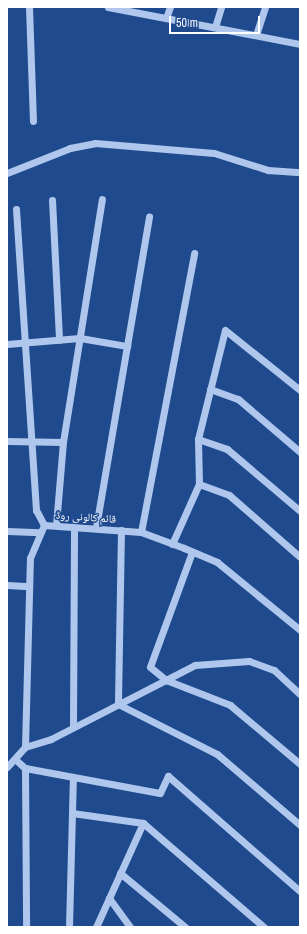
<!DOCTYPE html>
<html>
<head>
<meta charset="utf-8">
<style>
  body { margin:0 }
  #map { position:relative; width:307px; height:934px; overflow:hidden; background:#204a8e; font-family:"Archivo Narrow","Noto Naskh Arabic",sans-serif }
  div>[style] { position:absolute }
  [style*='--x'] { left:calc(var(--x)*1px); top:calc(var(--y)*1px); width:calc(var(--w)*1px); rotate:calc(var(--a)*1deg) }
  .minor>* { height:7px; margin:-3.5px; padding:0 3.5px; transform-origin:3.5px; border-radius:3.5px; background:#afc7ec }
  span { translate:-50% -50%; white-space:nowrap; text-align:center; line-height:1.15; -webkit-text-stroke:3px #204a8e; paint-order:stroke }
  .street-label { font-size:11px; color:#fff }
  .frame { position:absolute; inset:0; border:8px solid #fff; pointer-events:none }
  .scale { position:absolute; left:169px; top:16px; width:91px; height:18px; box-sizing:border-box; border:2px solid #fff; border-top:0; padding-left:5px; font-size:12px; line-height:14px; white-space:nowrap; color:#fff; -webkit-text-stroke:3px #204a8e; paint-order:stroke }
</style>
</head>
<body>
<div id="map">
  <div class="minor">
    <i style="--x:29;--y:7;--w:114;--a:88"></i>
    <i style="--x:108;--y:7;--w:196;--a:10.9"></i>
    <i style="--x:166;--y:18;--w:12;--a:-70"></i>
    <i style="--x:215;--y:27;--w:21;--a:-73"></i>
    <i style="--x:256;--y:35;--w:29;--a:-72"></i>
    <i style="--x:7;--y:173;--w:68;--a:-21.6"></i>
    <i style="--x:70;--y:148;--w:25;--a:-11"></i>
    <i style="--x:95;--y:143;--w:119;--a:4.8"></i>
    <i style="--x:214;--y:153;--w:57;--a:17.5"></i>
    <i style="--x:268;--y:170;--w:32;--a:4"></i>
    <i style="--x:52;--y:200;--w:140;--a:87.1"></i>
    <i style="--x:16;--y:209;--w:302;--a:86.2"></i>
    <i style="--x:36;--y:510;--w:17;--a:62"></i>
    <i style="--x:7;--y:344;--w:73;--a:-4.7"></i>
    <i style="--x:80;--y:338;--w:48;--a:9.7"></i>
    <i style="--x:210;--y:389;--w:30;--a:20"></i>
    <i style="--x:238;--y:399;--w:82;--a:40.5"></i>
    <i style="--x:198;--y:439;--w:31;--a:19"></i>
    <i style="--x:227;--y:449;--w:96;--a:40.3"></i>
    <i style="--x:7;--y:441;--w:56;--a:1"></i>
    <i style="--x:199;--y:484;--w:32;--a:20"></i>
    <i style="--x:229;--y:495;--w:94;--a:41.1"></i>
    <i style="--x:56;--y:525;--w:83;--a:-85.2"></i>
    <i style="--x:63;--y:442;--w:246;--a:-80.9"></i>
    <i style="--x:96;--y:527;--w:315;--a:-80.3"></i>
    <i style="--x:121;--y:530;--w:174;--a:91"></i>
    <i style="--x:118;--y:704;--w:111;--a:26.8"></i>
    <i style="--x:217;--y:754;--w:109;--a:40.5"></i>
    <i style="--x:7;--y:531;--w:33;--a:2"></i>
    <i style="--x:141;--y:532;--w:284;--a:-79.2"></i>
    <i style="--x:172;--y:544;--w:66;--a:-65.8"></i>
    <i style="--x:199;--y:484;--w:45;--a:-91.3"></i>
    <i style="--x:198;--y:439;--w:112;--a:-76.1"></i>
    <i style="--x:225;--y:330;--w:96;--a:38.7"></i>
    <i style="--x:192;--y:552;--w:122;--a:110.1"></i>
    <i style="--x:150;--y:667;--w:21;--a:39"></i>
    <i style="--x:166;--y:680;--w:69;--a:21.3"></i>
    <i style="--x:230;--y:705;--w:92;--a:40.1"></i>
    <i style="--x:7;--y:585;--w:22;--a:3"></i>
    <i style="--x:73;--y:727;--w:201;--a:-89.7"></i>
    <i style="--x:25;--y:747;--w:27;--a:-17"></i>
    <i style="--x:51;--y:739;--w:162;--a:-27.2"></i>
    <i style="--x:195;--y:665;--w:54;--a:-4.2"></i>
    <i style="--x:249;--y:661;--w:27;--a:20"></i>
    <i style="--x:274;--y:670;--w:35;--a:43"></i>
    <i style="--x:16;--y:760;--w:12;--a:42"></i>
    <i style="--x:25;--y:768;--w:159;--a:89.6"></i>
    <i style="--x:7;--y:767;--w:27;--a:-48"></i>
    <i style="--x:25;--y:747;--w:189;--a:-88.5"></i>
    <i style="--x:30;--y:558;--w:36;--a:-67"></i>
    <i style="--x:44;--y:525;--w:97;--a:4.1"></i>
    <i style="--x:141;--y:532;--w:46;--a:20.4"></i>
    <i style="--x:184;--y:548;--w:36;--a:23"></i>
    <i style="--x:217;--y:562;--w:107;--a:39.3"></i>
    <i style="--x:25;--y:768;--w:137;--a:10.5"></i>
    <i style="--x:160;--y:793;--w:19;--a:-65"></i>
    <i style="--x:168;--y:776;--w:175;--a:41.1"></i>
    <i style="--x:72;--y:813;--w:72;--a:8"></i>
    <i style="--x:143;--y:823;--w:160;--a:40.7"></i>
    <i style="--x:120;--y:873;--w:85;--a:39.7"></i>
    <i style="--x:109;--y:898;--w:36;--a:54"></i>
    <i style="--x:69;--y:927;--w:150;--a:-88.5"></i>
    <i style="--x:96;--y:927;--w:114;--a:-65.7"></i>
  </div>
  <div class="street-label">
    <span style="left:86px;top:517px;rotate:4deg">قائم کالونی روڈ</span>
  </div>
  <div class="frame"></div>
  <div class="scale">50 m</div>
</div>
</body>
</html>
